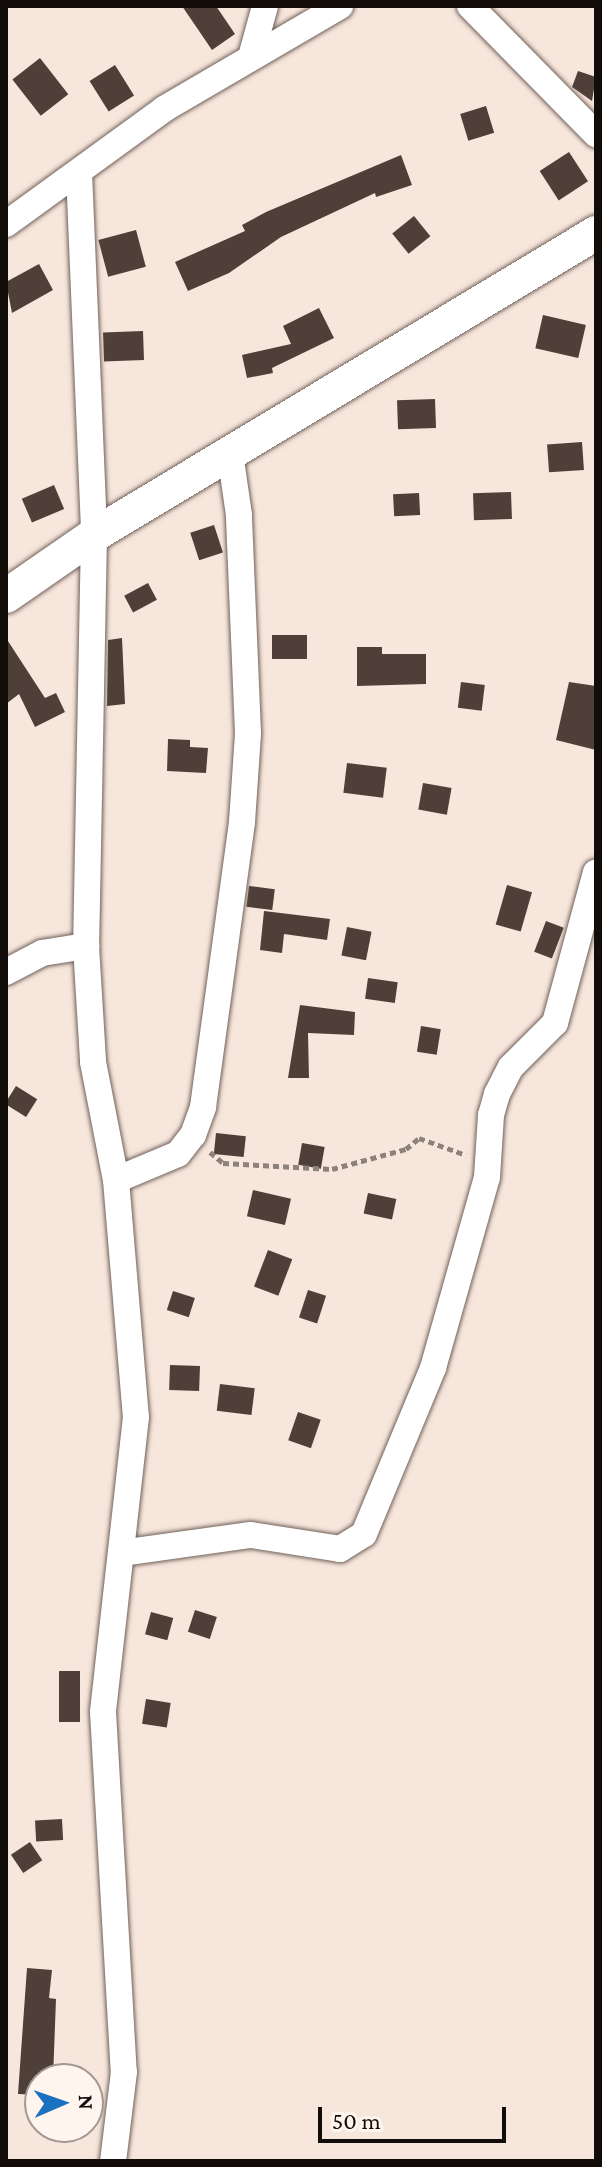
<!DOCTYPE html>
<html>
<head>
<meta charset="utf-8">
<style>
  body { margin:0 }
  #map { position:relative; width:602px; height:2167px; overflow:hidden; background:#f7e6dc; font-family:"Crimson Pro",serif }
  div>[style] { position:absolute }
  [style*='--x'] { left:calc(var(--x)*1px); top:calc(var(--y)*1px); width:calc(var(--w)*1px); rotate:calc(var(--a)*1deg) }
  .building>* { inset:0; background:#4e4038; transform-origin:0 0 }
  .path>* { height:5px; margin-top:-2.5px; transform-origin:0; background:repeating-linear-gradient(90deg,#8d827b 0 6px,transparent 0 10px) }
  .roads { filter:drop-shadow(0 0 2px #706159) drop-shadow(0 0 2px #706159) }
  .minor>* { height:26px; margin:-13px; padding:0 13px; transform-origin:13px; border-radius:13px; background:#fff }
  .tertiary>* { height:34px; margin:-17px; padding:0 17px; transform-origin:17px; border-radius:17px; background:#fff }
  span { translate:-50% -50%; white-space:nowrap; text-align:center; line-height:1.15; -webkit-text-stroke:8px #fff4ee; paint-order:stroke }
  .frame { position:absolute; inset:0; border:8px solid #130d0a; pointer-events:none }
  .north { position:absolute; left:24px; top:2063px; width:80px; height:80px; box-sizing:border-box; background:#fff4ee; border:2px solid #a19893; border-radius:50%; rotate:88deg; font-size:22px; font-weight:700; line-height:32px; text-align:center; color:#130d0a }
  .north::after { content:''; display:block; margin:auto; width:28px; height:36px; background:#1a71bf; clip-path:polygon(50% 0,100% 100%,50% 72%,0 100%) }
  .scale { position:absolute; left:318px; top:2107px; width:188px; height:36px; box-sizing:border-box; border:4px solid #130d0a; border-top:0; padding-left:10px; font-size:24px; line-height:28px; white-space:nowrap; color:#130d0a; -webkit-text-stroke:6px #fff4ee; paint-order:stroke }
</style>
</head>
<body>
<div id="map">
  <div class="building">
    <i style="clip-path:polygon(182px 6px,216px 6px,235px 34px,212px 50px)"></i>
    <i style="left:40px;top:58px;width:46px;height:35px;rotate:52deg"></i>
    <i style="left:115px;top:65px;width:36px;height:30px;rotate:58deg"></i>
    <i style="clip-path:polygon(578px 71px,596px 77px,592px 101px,572px 87px)"></i>
    <i style="left:486px;top:106px;width:28px;height:27px;rotate:73deg"></i>
    <i style="left:569px;top:152px;width:35px;height:35px;rotate:57deg"></i>
    <i style="clip-path:polygon(401px 155px,412px 185px,376px 197px,375px 193px,281px 237px,229px 273px,188px 291px,175px 262px,245px 231px,242px 225px,266px 212px)"></i>
    <i style="left:414px;top:216px;width:26px;height:28px;rotate:51deg"></i>
    <i style="left:136px;top:230px;width:38px;height:39px;rotate:75deg"></i>
    <i style="clip-path:polygon(39px 264px,53px 290px,12px 313px,6px 282px)"></i>
    <i style="clip-path:polygon(319px 308px,334px 338px,272px 368px,273px 373px,247px 378px,242px 355px,291px 344px,283px 326px)"></i>
    <i style="left:543px;top:315px;width:44px;height:34px;rotate:13deg"></i>
    <i style="left:143px;top:331px;width:29px;height:40px;rotate:88deg"></i>
    <i style="left:435px;top:399px;width:29px;height:38px;rotate:88deg"></i>
    <i style="left:582px;top:442px;width:28px;height:35px;rotate:86deg"></i>
    <i style="left:54px;top:485px;width:26px;height:35px;rotate:67deg"></i>
    <i style="left:511px;top:492px;width:27px;height:38px;rotate:88deg"></i>
    <i style="left:419px;top:493px;width:22px;height:26px;rotate:87deg"></i>
    <i style="left:214px;top:525px;width:29px;height:25px;rotate:72deg"></i>
    <i style="left:148px;top:583px;width:19px;height:27px;rotate:62deg"></i>
    <i style="left:272px;top:635px;width:35px;height:24px"></i>
    <i style="clip-path:polygon(6px 638px,45px 698px,56px 693px,65px 712px,35px 727px,19px 694px,6px 704px)"></i>
    <i style="clip-path:polygon(122px 638px,125px 704px,107px 706px,108px 640px)"></i>
    <i style="clip-path:polygon(357px 647px,382px 647px,382px 654px,426px 654px,426px 684px,357px 686px)"></i>
    <i style="left:461px;top:682px;width:24px;height:26px;rotate:7deg"></i>
    <i style="clip-path:polygon(569px 682px,596px 686px,596px 750px,556px 740px)"></i>
    <i style="clip-path:polygon(168px 739px,190px 740px,190px 747px,208px 748px,206px 773px,167px 771px)"></i>
    <i style="left:347px;top:763px;width:40px;height:30px;rotate:7deg"></i>
    <i style="left:423px;top:783px;width:29px;height:27px;rotate:10deg"></i>
    <i style="left:507px;top:885px;width:26px;height:41px;rotate:16deg"></i>
    <i style="left:249px;top:886px;width:26px;height:21px;rotate:7deg"></i>
    <i style="clip-path:polygon(264px 911px,330px 919px,327px 940px,284px 934px,282px 953px,260px 950px)"></i>
    <i style="left:546px;top:921px;width:19px;height:33px;rotate:21deg"></i>
    <i style="left:347px;top:927px;width:25px;height:29px;rotate:11deg"></i>
    <i style="left:368px;top:978px;width:30px;height:21px;rotate:8deg"></i>
    <i style="clip-path:polygon(300px 1005px,355px 1012px,354px 1035px,308px 1033px,309px 1078px,288px 1078px)"></i>
    <i style="left:421px;top:1026px;width:20px;height:26px;rotate:9deg"></i>
    <i style="left:16px;top:1086px;width:25px;height:21px;rotate:32deg"></i>
    <i style="left:216px;top:1133px;width:30px;height:21px;rotate:6deg"></i>
    <i style="left:302px;top:1143px;width:23px;height:22px;rotate:10deg"></i>
    <i style="left:253px;top:1190px;width:39px;height:27px;rotate:13deg"></i>
    <i style="left:368px;top:1193px;width:29px;height:21px;rotate:12deg"></i>
    <i style="left:268px;top:1250px;width:26px;height:39px;rotate:21deg"></i>
    <i style="left:308px;top:1290px;width:19px;height:29px;rotate:18deg"></i>
    <i style="left:173px;top:1291px;width:23px;height:20px;rotate:18deg"></i>
    <i style="left:170px;top:1365px;width:30px;height:25px;rotate:2deg"></i>
    <i style="left:220px;top:1384px;width:35px;height:27px;rotate:7deg"></i>
    <i style="left:298px;top:1412px;width:24px;height:30px;rotate:19deg"></i>
    <i style="left:195px;top:1610px;width:23px;height:23px;rotate:18deg"></i>
    <i style="left:151px;top:1612px;width:23px;height:23px;rotate:15deg"></i>
    <i style="left:59px;top:1671px;width:21px;height:51px"></i>
    <i style="left:146px;top:1699px;width:25px;height:25px;rotate:9deg"></i>
    <i style="left:62px;top:1819px;width:21px;height:27px;rotate:87deg"></i>
    <i style="left:30px;top:1842px;width:22px;height:23px;rotate:56deg"></i>
    <i style="clip-path:polygon(27px 1968px,52px 1970px,49px 1998px,56px 1999px,53px 2079px,40px 2079px,40px 2095px,18px 2094px)"></i>
  </div>
  <div class="path">
    <i style="--x:210;--y:1152;--w:17;--a:40"></i>
    <i style="--x:223;--y:1163;--w:109;--a:3.2"></i>
    <i style="--x:332;--y:1169;--w:77;--a:-15.1"></i>
    <i style="--x:406;--y:1149;--w:17;--a:-40"></i>
    <i style="--x:419;--y:1138;--w:50;--a:19.9"></i>
  </div>
  <div class="roads">
    <div class="minor">
      <i style="--x:470;--y:6;--w:180;--a:45.5"></i>
      <i style="--x:251;--y:57;--w:53;--a:-74.6"></i>
      <i style="--x:79;--y:172;--w:363;--a:87.6"></i>
      <i style="--x:94;--y:535;--w:411;--a:91.1"></i>
      <i style="--x:86;--y:946;--w:116;--a:86.5"></i>
      <i style="--x:93;--y:1062;--w:120;--a:79"></i>
      <i style="--x:116;--y:1180;--w:238;--a:85.2"></i>
      <i style="--x:136;--y:1417;--w:297;--a:96.4"></i>
      <i style="--x:103;--y:1712;--w:361;--a:86.7"></i>
      <i style="--x:124;--y:2072;--w:90;--a:97"></i>
      <i style="--x:6;--y:224;--w:195;--a:-36"></i>
      <i style="--x:164;--y:109;--w:204;--a:-30.3"></i>
      <i style="--x:6;--y:972;--w:41;--a:-27.8"></i>
      <i style="--x:42;--y:953;--w:45;--a:-9"></i>
      <i style="--x:116;--y:1180;--w:67;--a:-22.8"></i>
      <i style="--x:178;--y:1154;--w:24;--a:-52"></i>
      <i style="--x:193;--y:1135;--w:30;--a:-70"></i>
      <i style="--x:203;--y:1107;--w:288;--a:-82.2"></i>
      <i style="--x:242;--y:822;--w:89;--a:-86.1"></i>
      <i style="--x:248;--y:733;--w:218;--a:-92.4"></i>
      <i style="--x:239;--y:515;--w:63;--a:-98.3"></i>
      <i style="--x:121;--y:1553;--w:131;--a:-7.9"></i>
      <i style="--x:251;--y:1535;--w:90;--a:8.9"></i>
      <i style="--x:340;--y:1549;--w:28;--a:-32"></i>
      <i style="--x:364;--y:1534;--w:180;--a:-67.4"></i>
      <i style="--x:433;--y:1368;--w:198;--a:-74.2"></i>
      <i style="--x:487;--y:1177;--w:62;--a:-86.3"></i>
      <i style="--x:491;--y:1115;--w:22;--a:-74"></i>
      <i style="--x:497;--y:1094;--w:30;--a:-63"></i>
      <i style="--x:511;--y:1067;--w:62;--a:-45"></i>
      <i style="--x:555;--y:1023;--w:156;--a:-74.8"></i>
    </div>
    <div class="tertiary">
      <i style="--x:6;--y:596;--w:107;--a:-34.7"></i>
      <i style="--x:94;--y:535;--w:586;--a:-31.03"></i>
    </div>
  </div>
  <div class="frame"></div>
  <div class="north">N</div>
  <div class="scale">50 m</div>
</div>
</body>
</html>
